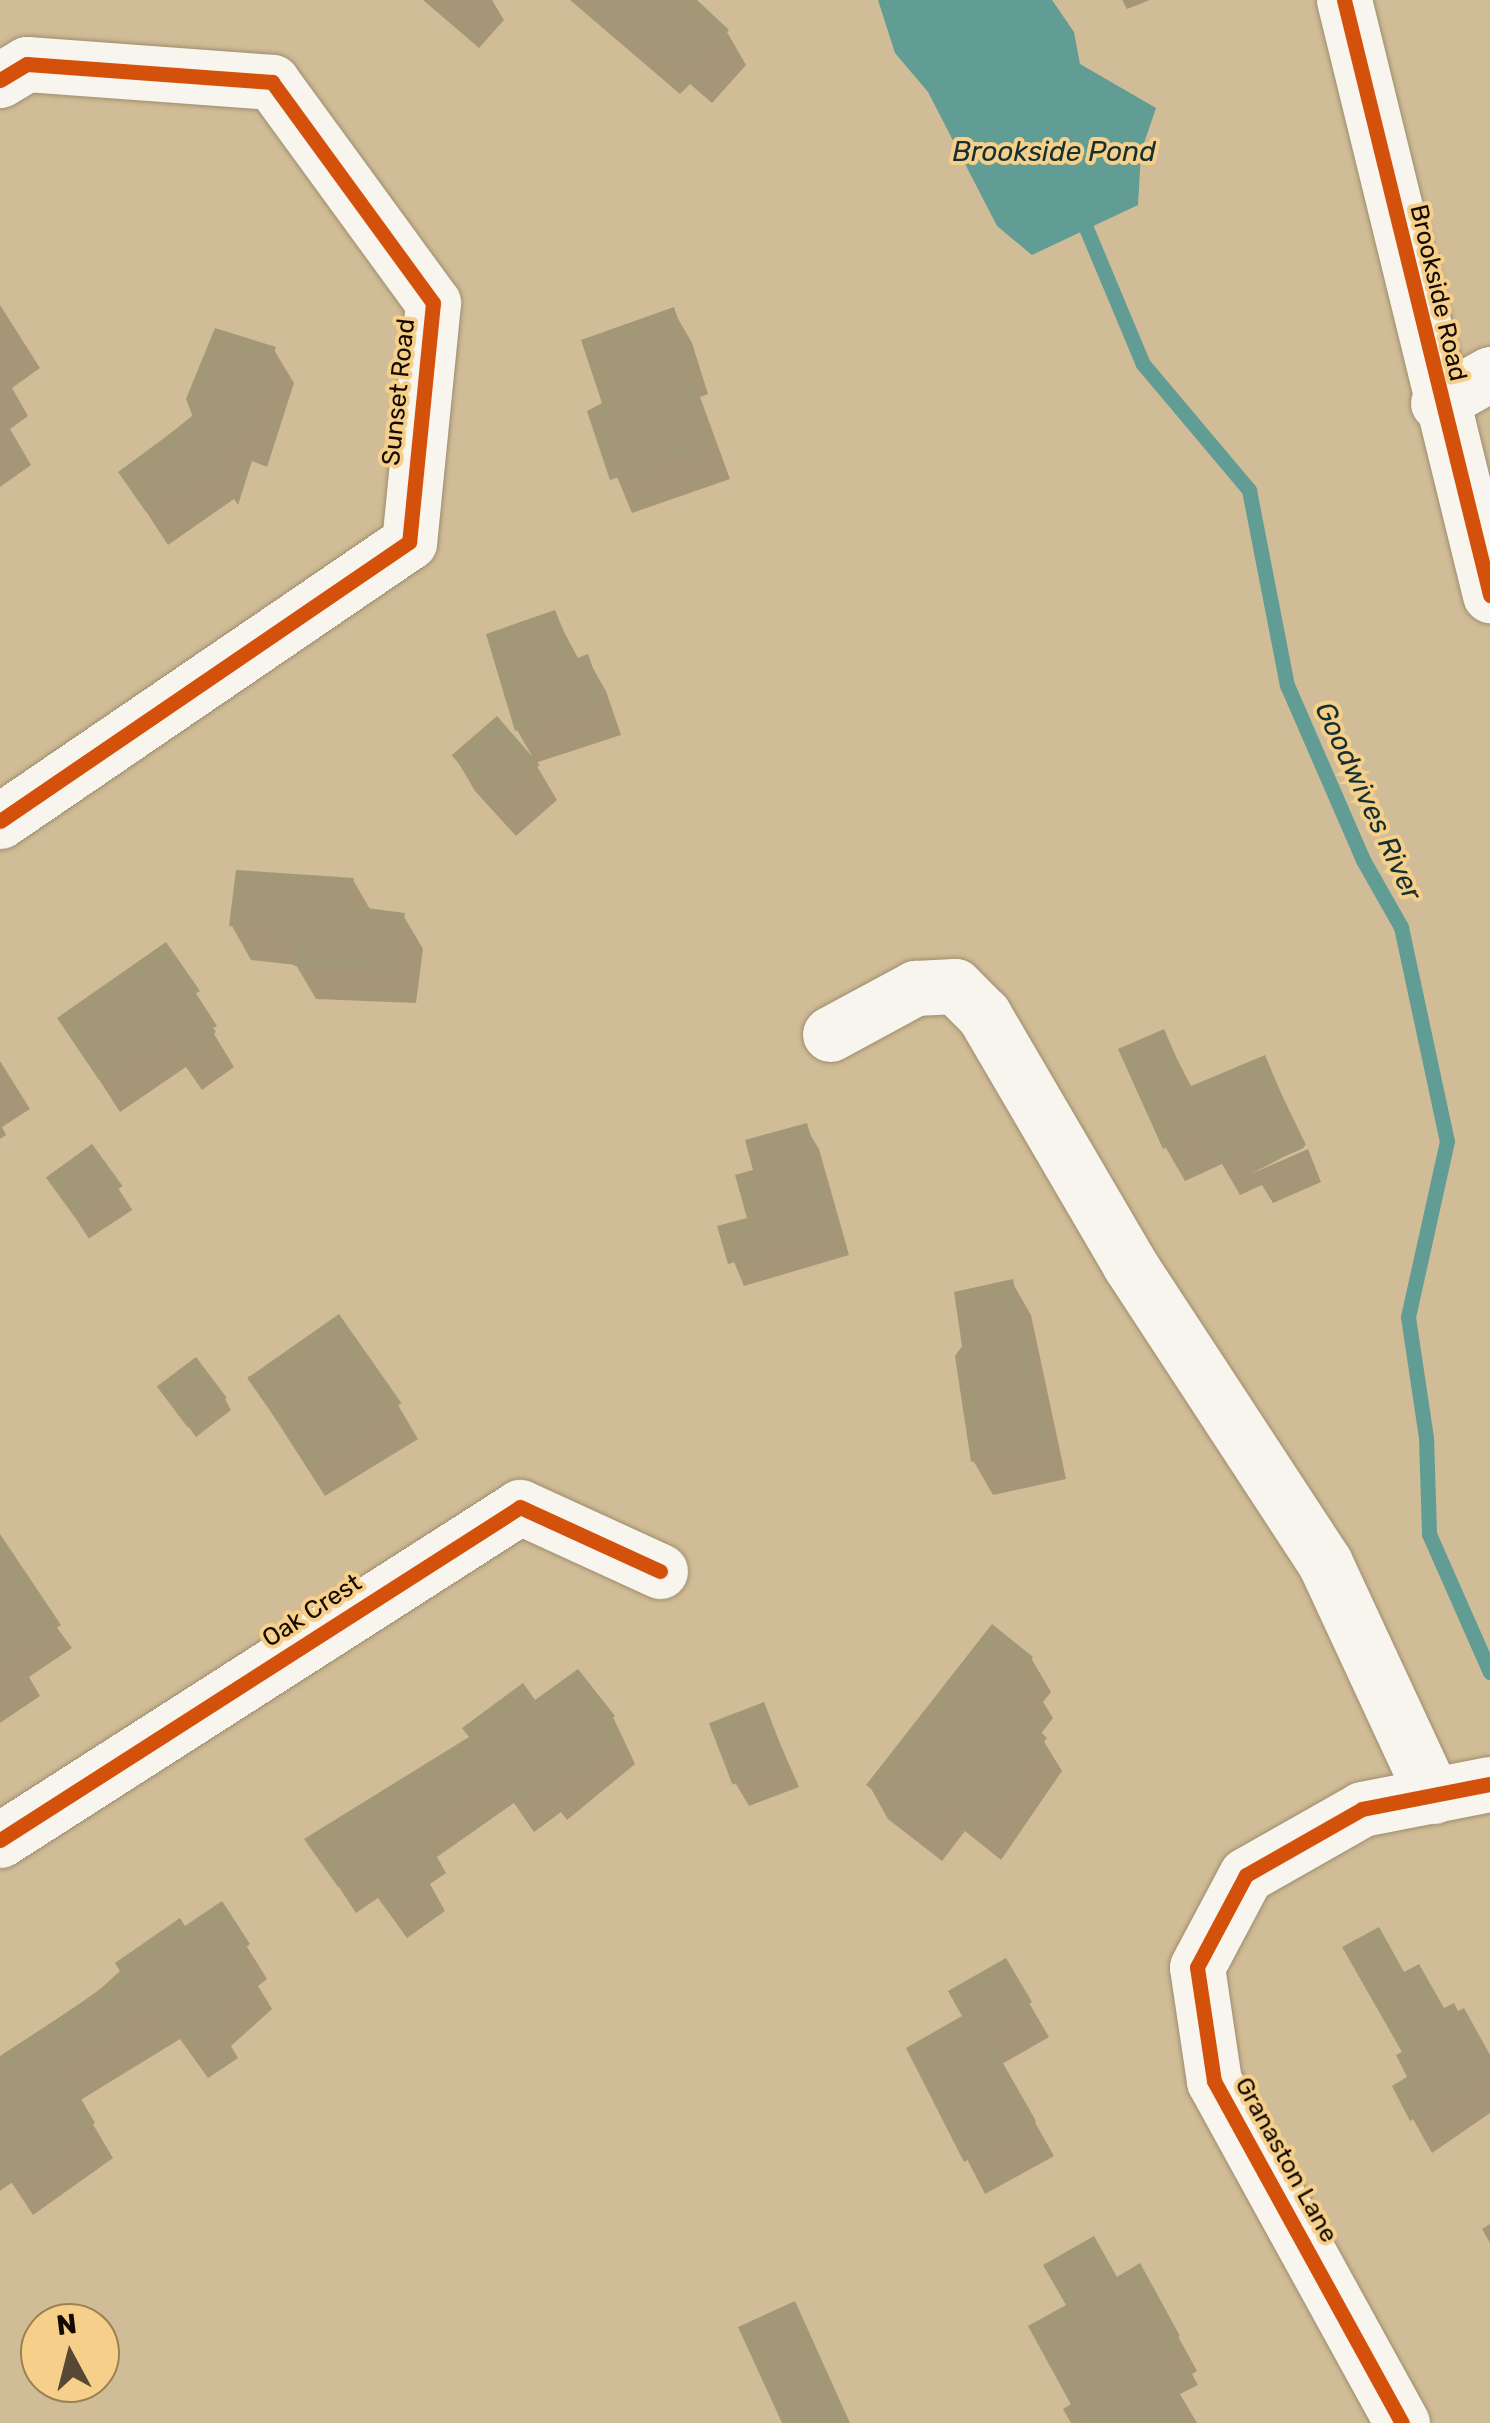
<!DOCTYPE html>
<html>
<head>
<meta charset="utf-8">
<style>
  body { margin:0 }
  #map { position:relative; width:1490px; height:2423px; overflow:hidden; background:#d0bc96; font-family:Rubik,sans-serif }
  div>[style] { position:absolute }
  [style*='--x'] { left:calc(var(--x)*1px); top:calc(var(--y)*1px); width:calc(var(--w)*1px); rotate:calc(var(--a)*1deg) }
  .water>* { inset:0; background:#619c95 }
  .shadow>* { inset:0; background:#0003; transform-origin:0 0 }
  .stream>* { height:15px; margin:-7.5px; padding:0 7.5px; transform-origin:7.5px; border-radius:7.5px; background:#619c95 }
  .building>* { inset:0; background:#a29878; transform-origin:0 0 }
  .roads { filter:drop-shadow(0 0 2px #9d8d6e) drop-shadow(0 0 2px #9d8d6e) }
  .minor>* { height:55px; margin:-27.5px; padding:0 27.5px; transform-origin:27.5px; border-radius:27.5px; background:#f8f5ef }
  .cycleway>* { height:15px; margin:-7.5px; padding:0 7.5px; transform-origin:7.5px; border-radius:7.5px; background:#d3510b }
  span { translate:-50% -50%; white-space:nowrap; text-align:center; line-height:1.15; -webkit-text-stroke:8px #f6d08a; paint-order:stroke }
  .street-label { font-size:25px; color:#140a00 }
  .water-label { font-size:28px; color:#133032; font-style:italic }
  .north { position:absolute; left:20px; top:2303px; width:100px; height:100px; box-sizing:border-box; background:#f6d08a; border:2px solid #9c8153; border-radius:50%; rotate:353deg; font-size:28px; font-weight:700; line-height:40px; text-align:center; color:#140a00 }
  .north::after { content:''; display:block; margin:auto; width:35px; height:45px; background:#564834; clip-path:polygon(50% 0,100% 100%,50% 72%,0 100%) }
</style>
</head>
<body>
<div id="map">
  <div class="water">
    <i style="clip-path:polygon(878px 0,1052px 0,1074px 32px,1080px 64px,1156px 108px,1141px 152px,1138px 205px,1032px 255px,997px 226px,928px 92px,895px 53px)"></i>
  </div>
  <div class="shadow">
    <i style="clip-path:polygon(423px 0,492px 0,504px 20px,479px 48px)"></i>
    <i style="clip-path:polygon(570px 0,694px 0,727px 32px,746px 65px,712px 103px,690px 84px,680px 94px)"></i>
    <i style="clip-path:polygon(1122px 0,1150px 0,1127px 9px)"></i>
    <i style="clip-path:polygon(0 305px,40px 368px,12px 388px,28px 416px,10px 429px,31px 465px,0 487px)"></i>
    <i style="clip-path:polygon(673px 310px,692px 343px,708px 394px,700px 397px,730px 479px,632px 513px,590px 412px,605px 404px)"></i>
    <i style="clip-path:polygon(274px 350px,294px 383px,267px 467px,252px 461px,238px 505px,234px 499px,168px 545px,121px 473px)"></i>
    <i style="clip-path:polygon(554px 613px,579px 660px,587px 658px,606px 691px,621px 735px,535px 763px,557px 800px,516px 836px,475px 791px,455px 757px,532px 756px,517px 730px)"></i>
    <i style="clip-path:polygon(353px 880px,371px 911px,403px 915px,423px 949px,416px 1003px,316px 999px,296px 965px,251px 960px,232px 926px)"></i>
    <i style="clip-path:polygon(165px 945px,217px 1026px,211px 1029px,234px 1067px,202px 1090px,186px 1067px,120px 1112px,60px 1019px)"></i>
    <i style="clip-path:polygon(1163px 1032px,1192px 1088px,1264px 1058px,1306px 1145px,1251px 1174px,1308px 1149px,1321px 1182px,1273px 1203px,1262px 1185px,1240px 1195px,1222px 1164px,1185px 1181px,1166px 1148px)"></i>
    <i style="clip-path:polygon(0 1061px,30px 1109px,2px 1127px,6px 1135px,0 1139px)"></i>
    <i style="clip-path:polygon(805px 1126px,819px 1149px,849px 1255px,744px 1286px,720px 1228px,750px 1219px,756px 1172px)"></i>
    <i style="left:92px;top:1148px;width:74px;height:52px;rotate:57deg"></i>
    <i style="clip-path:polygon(1012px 1282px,1031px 1315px,1066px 1479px,993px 1495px,974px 1462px,958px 1356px)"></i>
    <i style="clip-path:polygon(248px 1376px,398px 1405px,418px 1439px,325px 1496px)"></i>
    <i style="clip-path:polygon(167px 1398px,225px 1399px,231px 1410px,196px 1437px)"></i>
    <i style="clip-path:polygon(0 1551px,72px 1648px,29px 1677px,40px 1696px,0 1723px)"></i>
    <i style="clip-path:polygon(1031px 1658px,1051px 1692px,1043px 1702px,1053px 1718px,1040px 1735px,1062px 1771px,1001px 1860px,965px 1831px,942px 1861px,888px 1819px,869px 1785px)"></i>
    <i style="clip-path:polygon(535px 1704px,613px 1717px,635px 1764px,567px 1820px,561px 1812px,534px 1832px,514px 1803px,437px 1857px,446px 1873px,430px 1884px,445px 1911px,407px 1938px,378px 1898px,356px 1913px,308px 1840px)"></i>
    <i style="clip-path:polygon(763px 1705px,799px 1787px,749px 1806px,736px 1784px)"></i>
    <i style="clip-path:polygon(221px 1905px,267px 1979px,258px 1986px,272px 2009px,231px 2046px,238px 2058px,208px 2078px,180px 2039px,79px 2101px,113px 2158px,33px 2215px,0 2165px,0 2059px)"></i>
    <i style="clip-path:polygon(1005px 1962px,1049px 2037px,1002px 2064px,1054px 2156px,985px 2194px,910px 2049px,965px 2017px)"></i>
    <i style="clip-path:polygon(1404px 1975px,1443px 2011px,1457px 2014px,1490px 2059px,1490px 2113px,1432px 2153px,1395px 2087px,1410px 2078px)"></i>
    <i style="clip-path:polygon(1490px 2224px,1490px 2243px,1482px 2229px)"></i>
    <i style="clip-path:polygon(1116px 2280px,1158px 2300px,1197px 2371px,1192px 2374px,1198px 2385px,1180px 2394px,1197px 2423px,1071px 2423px,1063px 2409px,1073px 2403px)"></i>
  </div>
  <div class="stream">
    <i style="--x:1081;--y:216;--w:160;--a:67.3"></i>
    <i style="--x:1143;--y:364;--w:165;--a:49.9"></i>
    <i style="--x:1249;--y:490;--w:199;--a:79"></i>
    <i style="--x:1287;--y:685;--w:191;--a:66.5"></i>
    <i style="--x:1363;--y:860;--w:77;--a:60.4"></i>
    <i style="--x:1401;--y:927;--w:219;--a:77.9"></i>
    <i style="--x:1447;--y:1141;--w:180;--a:102.5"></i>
    <i style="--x:1408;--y:1317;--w:121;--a:81.5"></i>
    <i style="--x:1426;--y:1437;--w:97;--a:88.2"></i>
    <i style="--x:1429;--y:1534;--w:151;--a:66.2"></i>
  </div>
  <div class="building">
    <i style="clip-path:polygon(594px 0,697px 0,729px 30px,691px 71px,669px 51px,659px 62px)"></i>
    <i style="clip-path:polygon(674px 307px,691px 360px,683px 363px,713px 445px,610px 480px,587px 411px,602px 403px,581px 340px)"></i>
    <i style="clip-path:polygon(215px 328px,276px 347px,248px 434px,233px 429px,218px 476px,214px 466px,146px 512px,118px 472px,193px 417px,186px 399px)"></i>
    <i style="clip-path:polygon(555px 610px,575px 659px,588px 654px,604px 701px,515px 731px,486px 634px)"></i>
    <i style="left:497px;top:716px;width:65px;height:60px;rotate:49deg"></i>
    <i style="clip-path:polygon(236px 870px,354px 878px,351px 906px,405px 913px,398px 970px,294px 966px,297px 935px,229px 926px)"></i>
    <i style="clip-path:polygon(166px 942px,200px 991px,191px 996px,216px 1032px,181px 1058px,165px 1034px,99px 1080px,57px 1018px)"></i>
    <i style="clip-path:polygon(1164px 1029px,1189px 1087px,1265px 1055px,1304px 1148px,1251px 1171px,1243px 1151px,1218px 1163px,1204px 1130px,1163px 1149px,1118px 1049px)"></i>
    <i style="clip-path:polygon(807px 1123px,838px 1232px,728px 1264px,717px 1226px,747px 1218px,735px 1175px,753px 1170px,745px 1140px)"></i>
    <i style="left:92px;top:1144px;width:52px;height:57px;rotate:54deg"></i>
    <i style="clip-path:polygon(1013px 1279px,1049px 1445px,971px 1462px,955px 1356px,962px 1346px,954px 1292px)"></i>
    <i style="left:339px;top:1314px;width:109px;height:112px;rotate:55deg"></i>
    <i style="left:196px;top:1357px;width:51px;height:49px;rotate:53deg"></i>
    <i style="clip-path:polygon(0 1534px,61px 1625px,0 1665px)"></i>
    <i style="clip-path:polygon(992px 1624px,1033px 1657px,1021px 1672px,1035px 1683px,1016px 1708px,1047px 1738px,981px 1828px,945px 1799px,922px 1829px,866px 1785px)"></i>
    <i style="clip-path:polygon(578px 1669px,615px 1716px,609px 1720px,620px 1735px,549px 1793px,543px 1785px,516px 1805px,496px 1776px,421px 1829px,432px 1843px,413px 1856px,431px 1881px,389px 1911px,360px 1871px,338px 1887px,304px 1839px,469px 1737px,462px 1728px,523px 1683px,535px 1700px)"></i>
    <i style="left:764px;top:1702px;width:66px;height:59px;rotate:69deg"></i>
    <i style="clip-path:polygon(222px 1901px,250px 1944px,239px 1952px,254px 1974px,213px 2012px,221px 2023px,187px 2046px,159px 2007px,146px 2010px,62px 2066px,95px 2123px,0 2191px,0 2056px,95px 1994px,120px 1971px,115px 1963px,180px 1918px,185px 1926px)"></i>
    <i style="clip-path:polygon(1379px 1927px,1404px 1972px,1419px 1964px,1444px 2008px,1454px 2003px,1458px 2011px,1464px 2008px,1490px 2055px,1490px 2070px,1410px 2121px,1392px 2086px,1407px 2077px,1396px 2055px,1402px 2052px,1342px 1947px)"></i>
    <i style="clip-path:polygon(1006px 1958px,1032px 2002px,984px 2030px,1036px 2121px,964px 2162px,906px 2048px,962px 2016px,948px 1991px)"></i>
    <i style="clip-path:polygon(1094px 2236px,1117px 2277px,1140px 2263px,1180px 2336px,1175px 2339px,1180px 2350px,1163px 2360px,1180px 2388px,1168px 2398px,1182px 2423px,1081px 2423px,1028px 2326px,1066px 2305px,1043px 2265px)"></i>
    <i style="clip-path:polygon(795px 2301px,836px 2392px,850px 2423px,782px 2423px,738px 2327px)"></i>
  </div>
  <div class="roads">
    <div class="minor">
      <i style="--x:1344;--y:0;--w:613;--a:76.21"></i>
      <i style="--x:0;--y:80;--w:31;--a:-31"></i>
      <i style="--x:27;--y:64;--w:246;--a:4.2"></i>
      <i style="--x:272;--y:82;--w:273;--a:53.9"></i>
      <i style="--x:433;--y:303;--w:240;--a:95.7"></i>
      <i style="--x:409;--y:542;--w:495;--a:145.7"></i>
      <i style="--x:1438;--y:403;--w:60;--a:-29.1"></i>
      <i style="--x:830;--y:1034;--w:97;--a:-28.4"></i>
      <i style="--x:915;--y:988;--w:40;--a:-2.9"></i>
      <i style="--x:955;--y:986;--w:41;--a:45"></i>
      <i style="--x:984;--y:1015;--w:290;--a:59.7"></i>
      <i style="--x:1130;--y:1265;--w:356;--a:56.8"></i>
      <i style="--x:1325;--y:1563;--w:257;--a:65.1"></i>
      <i style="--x:0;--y:1840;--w:617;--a:-32.63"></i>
      <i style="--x:520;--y:1507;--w:154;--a:24.6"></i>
      <i style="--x:1402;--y:2423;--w:390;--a:-118.8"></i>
      <i style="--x:1214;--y:2081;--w:115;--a:-98.5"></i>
      <i style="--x:1197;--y:1967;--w:104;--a:-62"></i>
      <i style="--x:1246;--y:1875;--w:133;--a:-29.6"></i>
      <i style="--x:1362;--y:1809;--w:130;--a:-11.1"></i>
    </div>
  </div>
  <div class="cycleway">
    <i style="--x:1344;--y:0;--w:613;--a:76.21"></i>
    <i style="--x:0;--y:80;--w:31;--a:-31"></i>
    <i style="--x:27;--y:64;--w:246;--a:4.2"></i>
    <i style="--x:272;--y:82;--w:273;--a:53.9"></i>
    <i style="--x:433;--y:303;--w:240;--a:95.7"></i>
    <i style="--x:409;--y:542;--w:495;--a:145.7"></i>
    <i style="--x:0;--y:1840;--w:617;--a:-32.63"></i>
    <i style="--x:520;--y:1507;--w:154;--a:24.6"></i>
    <i style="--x:1402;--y:2423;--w:390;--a:-118.8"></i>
    <i style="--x:1214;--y:2081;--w:115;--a:-98.5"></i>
    <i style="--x:1197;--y:1967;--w:104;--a:-62"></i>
    <i style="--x:1246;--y:1875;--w:133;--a:-29.6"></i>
    <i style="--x:1362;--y:1809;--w:130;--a:-11.1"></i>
  </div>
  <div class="street-label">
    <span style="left:1438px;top:293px;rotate:77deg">Brookside Road</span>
    <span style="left:399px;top:392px;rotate:-84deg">Sunset Road</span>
    <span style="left:312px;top:1611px;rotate:-33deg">Oak Crest</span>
    <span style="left:1286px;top:2160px;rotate:61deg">Granaston Lane</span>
  </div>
  <div class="water-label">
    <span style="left:1054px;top:152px">Brookside Pond</span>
    <span style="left:1368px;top:801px;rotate:65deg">Goodwives River</span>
  </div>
  <div class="north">N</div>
</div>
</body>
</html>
